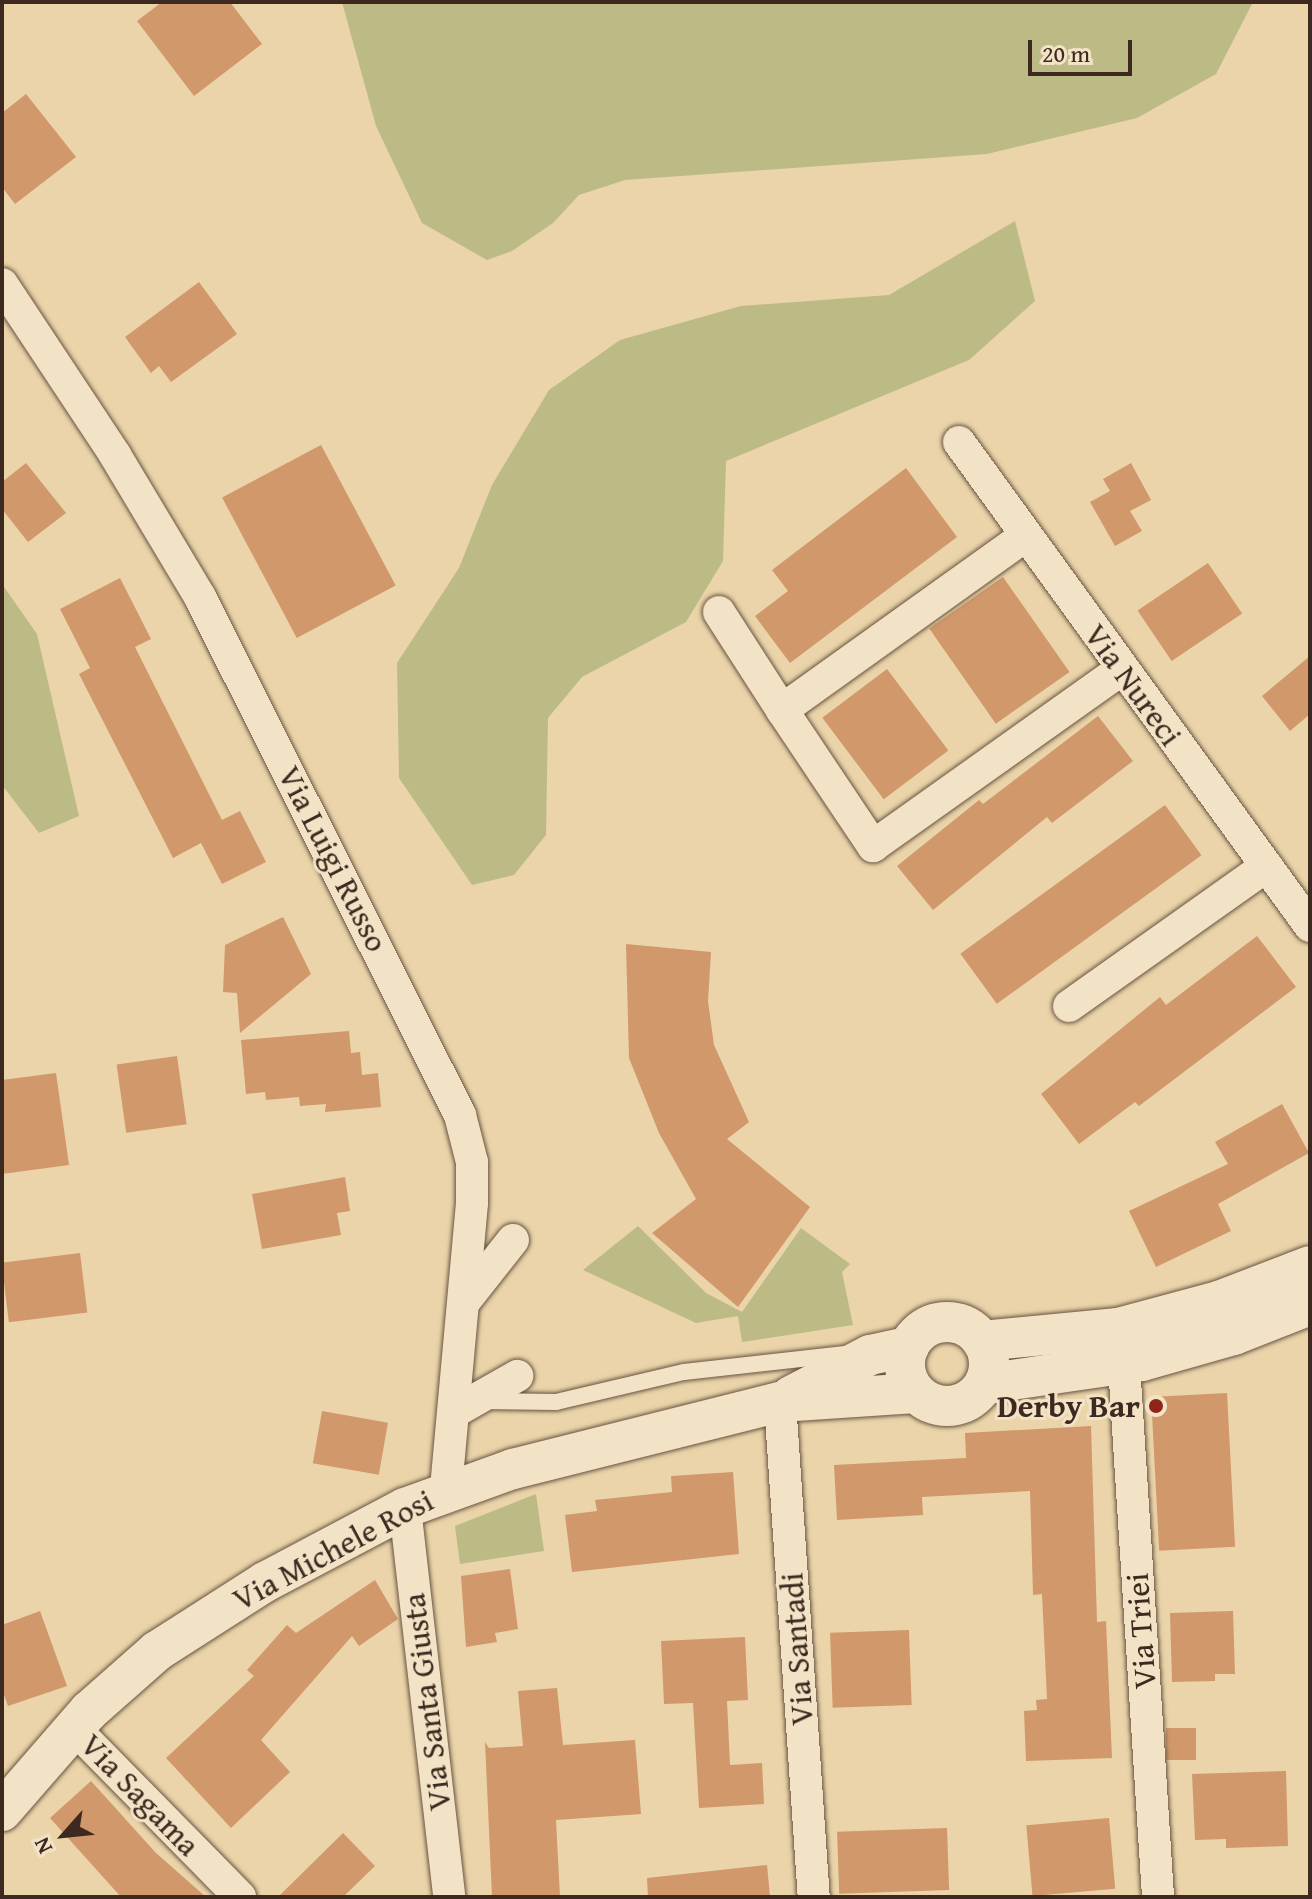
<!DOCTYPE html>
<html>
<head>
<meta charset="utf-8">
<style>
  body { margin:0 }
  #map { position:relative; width:1312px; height:1899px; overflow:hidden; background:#ebd4a9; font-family:"Gentium Book Plus",serif }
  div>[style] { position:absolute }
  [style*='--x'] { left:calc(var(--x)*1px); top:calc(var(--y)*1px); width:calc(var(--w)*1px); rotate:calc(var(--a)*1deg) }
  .green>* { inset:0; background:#bcbb85 }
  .building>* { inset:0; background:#d0986b; transform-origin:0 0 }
  .roads { filter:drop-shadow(0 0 2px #685442) drop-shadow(0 0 2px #685442) }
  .service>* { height:16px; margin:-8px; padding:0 8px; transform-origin:8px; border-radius:8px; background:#f2e3c7 }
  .minor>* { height:32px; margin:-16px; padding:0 16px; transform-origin:16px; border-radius:16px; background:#f2e3c7 }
  .tertiary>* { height:40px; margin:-20px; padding:0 20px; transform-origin:20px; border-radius:20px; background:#f2e3c7 }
  .tertiary>.ring { margin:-20px; padding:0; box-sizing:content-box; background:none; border:40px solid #f2e3c7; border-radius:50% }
  .dots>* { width:22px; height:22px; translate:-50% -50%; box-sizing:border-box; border:4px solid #f2e3c7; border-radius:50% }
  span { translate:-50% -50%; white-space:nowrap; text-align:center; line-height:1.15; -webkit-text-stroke:6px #f2e3c7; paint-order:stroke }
  .street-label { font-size:32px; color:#3d291f }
  .poi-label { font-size:32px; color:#3d291f; font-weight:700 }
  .right { translate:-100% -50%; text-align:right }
  .frame { position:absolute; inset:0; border:4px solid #3d291f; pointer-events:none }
  .north { position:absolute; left:24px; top:1795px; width:80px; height:80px; -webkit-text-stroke:6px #f2e3c7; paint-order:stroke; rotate:243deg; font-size:22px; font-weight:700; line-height:32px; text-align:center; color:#3d291f }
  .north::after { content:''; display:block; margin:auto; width:28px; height:36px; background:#3d291f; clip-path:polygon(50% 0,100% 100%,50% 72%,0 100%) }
  .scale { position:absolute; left:1028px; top:40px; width:104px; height:36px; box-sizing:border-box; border:4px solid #3d291f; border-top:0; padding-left:10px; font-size:24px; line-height:28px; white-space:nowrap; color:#3d291f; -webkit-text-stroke:6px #f2e3c7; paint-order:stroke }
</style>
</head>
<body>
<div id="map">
  <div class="green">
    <i style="clip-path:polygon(342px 2px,1253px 2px,1216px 74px,1137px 118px,987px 154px,625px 180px,579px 195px,553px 223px,512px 251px,487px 260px,422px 223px,376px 126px)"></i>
    <i style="clip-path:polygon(1015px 221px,1035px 301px,969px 360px,726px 461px,723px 561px,686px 622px,582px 677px,548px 718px,546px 835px,514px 875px,472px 885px,399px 778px,397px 663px,459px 568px,492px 485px,549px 390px,620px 340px,741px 306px,889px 295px)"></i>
    <i style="clip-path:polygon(2px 584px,37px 634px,79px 816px,39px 833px,2px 785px)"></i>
    <i style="clip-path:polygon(638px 1226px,706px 1293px,742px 1312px,801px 1228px,850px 1264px,842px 1272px,853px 1325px,742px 1342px,738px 1316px,696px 1323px,583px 1270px)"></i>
    <i style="clip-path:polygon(536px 1494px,544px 1551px,460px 1564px,455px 1526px)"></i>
  </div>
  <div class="building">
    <i style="clip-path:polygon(162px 2px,230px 2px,262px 44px,194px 96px,137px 21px)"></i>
    <i style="clip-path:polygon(26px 94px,76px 157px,15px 204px,2px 187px,2px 113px)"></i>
    <i style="clip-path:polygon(199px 282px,237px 334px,171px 382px,159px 366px,151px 373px,125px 337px)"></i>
    <i style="left:321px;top:445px;width:159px;height:112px;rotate:62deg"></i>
    <i style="clip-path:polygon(26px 463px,66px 513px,28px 542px,2px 509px,2px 482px)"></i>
    <i style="clip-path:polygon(1131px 463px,1151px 500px,1130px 511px,1142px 531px,1115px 546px,1090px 502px,1110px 491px,1103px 479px)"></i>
    <i style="clip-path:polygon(906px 468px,957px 537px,790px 663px,755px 616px,788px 591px,772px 570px)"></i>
    <i style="left:1208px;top:563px;width:61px;height:85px;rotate:56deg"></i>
    <i style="left:1003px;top:577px;width:116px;height:90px;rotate:55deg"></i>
    <i style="clip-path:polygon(120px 578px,151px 639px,135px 647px,222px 820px,240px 811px,266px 862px,222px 884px,201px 843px,173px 858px,79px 674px,90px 668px,60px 609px)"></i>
    <i style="clip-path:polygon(1310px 656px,1310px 714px,1290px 731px,1262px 696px)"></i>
    <i style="left:887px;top:669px;width:102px;height:81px;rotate:53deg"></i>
    <i style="clip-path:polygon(1098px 716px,1133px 761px,1052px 823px,1047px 817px,933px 910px,897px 866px,979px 800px,983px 804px)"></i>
    <i style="left:1165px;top:805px;width:62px;height:253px;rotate:54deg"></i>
    <i style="clip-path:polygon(283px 917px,311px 974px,240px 1033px,237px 993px,223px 992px,225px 945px)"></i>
    <i style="clip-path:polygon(1257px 936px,1296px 987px,1139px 1106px,1135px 1102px,1079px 1144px,1041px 1094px,1160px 997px,1166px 1005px)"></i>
    <i style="clip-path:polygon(626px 944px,711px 952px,708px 1001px,714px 1045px,749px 1122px,727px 1139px,810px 1207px,738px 1307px,652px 1233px,696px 1199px,659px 1133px,629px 1058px)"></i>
    <i style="clip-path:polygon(349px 1031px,351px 1053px,360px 1052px,362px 1075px,378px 1073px,381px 1107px,325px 1112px,326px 1104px,300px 1106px,299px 1097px,266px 1100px,265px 1092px,246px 1094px,241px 1040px)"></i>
    <i style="left:177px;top:1056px;width:69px;height:61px;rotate:82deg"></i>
    <i style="clip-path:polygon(56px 1073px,69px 1165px,2px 1174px,2px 1080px)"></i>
    <i style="clip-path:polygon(1282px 1104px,1309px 1153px,1218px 1204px,1231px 1231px,1156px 1267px,1129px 1211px,1228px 1164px,1215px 1142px)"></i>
    <i style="clip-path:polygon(345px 1177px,350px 1211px,337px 1213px,341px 1235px,262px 1249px,252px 1194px)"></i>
    <i style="left:80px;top:1253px;width:60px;height:79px;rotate:83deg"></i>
    <i style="left:1227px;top:1393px;width:154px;height:76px;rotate:87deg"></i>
    <i style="left:322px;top:1411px;width:67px;height:53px;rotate:10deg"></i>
    <i style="clip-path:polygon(1091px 1426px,1097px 1622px,1106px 1621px,1112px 1758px,1026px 1761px,1024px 1711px,1037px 1710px,1036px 1700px,1047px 1699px,1042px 1594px,1033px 1595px,1030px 1491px,922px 1497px,923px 1515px,837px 1520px,834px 1465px,966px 1458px,965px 1433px)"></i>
    <i style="clip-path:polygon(733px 1472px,739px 1554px,572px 1572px,565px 1515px,597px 1511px,595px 1500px,672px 1492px,671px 1476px)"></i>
    <i style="clip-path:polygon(510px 1569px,518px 1629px,495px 1633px,497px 1642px,466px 1647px,461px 1576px)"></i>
    <i style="clip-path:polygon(375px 1580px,398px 1619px,359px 1646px,352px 1636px,261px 1740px,290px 1772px,231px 1828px,166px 1758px,254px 1676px,247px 1670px,287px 1625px,296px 1633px)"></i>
    <i style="clip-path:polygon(40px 1611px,67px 1686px,8px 1706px,2px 1689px,2px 1625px)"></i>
    <i style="clip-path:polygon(1233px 1611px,1235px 1674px,1215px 1674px,1215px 1681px,1172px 1682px,1170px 1613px)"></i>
    <i style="left:909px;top:1630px;width:75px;height:79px;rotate:88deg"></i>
    <i style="clip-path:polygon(745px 1637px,748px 1700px,727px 1701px,730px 1765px,762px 1763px,764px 1804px,699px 1808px,693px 1703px,664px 1704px,661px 1641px)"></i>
    <i style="clip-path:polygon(557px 1688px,563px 1745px,635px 1740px,641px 1814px,556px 1820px,560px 1897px,492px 1897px,485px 1742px,489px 1748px,523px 1746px,518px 1691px)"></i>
    <i style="left:1166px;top:1728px;width:30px;height:32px"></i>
    <i style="clip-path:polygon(1286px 1771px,1288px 1846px,1226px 1848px,1226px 1839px,1195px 1840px,1192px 1774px)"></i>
    <i style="clip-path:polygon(91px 1781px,156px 1853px,206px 1897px,121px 1897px,50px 1818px)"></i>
    <i style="left:1109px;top:1818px;width:71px;height:83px;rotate:85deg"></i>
    <i style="left:947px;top:1828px;width:62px;height:110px;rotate:88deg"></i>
    <i style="clip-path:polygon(343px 1833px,375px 1866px,343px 1897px,278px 1897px)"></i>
    <i style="clip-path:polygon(767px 1865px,770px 1897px,648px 1897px,647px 1878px)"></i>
  </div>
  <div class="roads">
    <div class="service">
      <i style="--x:481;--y:1401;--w:75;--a:0.8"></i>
      <i style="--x:556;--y:1402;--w:131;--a:-13.2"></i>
      <i style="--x:684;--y:1372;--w:162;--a:-6.4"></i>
    </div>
    <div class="minor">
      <i style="--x:2;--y:284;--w:205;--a:56.5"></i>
      <i style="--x:115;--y:455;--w:165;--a:59.1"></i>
      <i style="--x:200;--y:597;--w:580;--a:63.35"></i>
      <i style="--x:460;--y:1115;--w:49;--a:75.7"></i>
      <i style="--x:472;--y:1162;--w:41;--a:90"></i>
      <i style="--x:472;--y:1203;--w:289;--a:95.2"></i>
      <i style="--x:959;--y:442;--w:598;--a:54.05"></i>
      <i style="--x:1025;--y:536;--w:299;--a:144.4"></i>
      <i style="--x:782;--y:710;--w:164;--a:56.2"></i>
      <i style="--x:873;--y:846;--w:304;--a:-35.4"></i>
      <i style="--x:719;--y:612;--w:117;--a:57.3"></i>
      <i style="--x:1069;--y:1006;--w:242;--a:-35.3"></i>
      <i style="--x:464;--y:1302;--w:79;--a:-51.7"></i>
      <i style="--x:1124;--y:1365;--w:533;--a:86.34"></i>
      <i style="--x:780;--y:1402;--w:496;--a:86.1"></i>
      <i style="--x:454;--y:1412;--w:73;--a:-29.7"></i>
      <i style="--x:405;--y:1508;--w:391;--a:83.5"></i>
      <i style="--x:74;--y:1728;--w:237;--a:45.5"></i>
    </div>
    <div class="tertiary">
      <i class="ring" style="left:905px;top:1322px;width:44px;height:44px"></i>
      <i style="--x:982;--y:1341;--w:137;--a:-5.5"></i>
      <i style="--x:1118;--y:1328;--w:105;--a:-15"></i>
      <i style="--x:1219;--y:1301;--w:97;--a:-21"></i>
      <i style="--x:984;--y:1384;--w:160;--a:-8.3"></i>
      <i style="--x:1142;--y:1361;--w:96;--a:-15.8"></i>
      <i style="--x:1234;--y:1335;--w:82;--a:-21.5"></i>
      <i style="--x:791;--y:1396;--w:89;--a:-27.4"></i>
      <i style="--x:870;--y:1355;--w:40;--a:-12"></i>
      <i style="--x:2;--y:1811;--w:133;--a:-49"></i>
      <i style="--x:89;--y:1711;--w:91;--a:-41.4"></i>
      <i style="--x:157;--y:1651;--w:128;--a:-32.6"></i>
      <i style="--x:265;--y:1582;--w:158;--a:-27.9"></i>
      <i style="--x:405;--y:1508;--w:115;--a:-19.9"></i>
      <i style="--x:513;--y:1469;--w:275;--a:-14.1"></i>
      <i style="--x:780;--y:1402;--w:136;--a:-3.8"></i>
    </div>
  </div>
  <div class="dots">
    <i style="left:1156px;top:1406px;background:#8f2418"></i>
  </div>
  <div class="street-label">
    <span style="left:1133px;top:685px;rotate:54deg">Via Nureci</span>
    <span style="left:333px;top:859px;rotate:63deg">Via Luigi Russo</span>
    <span style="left:333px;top:1550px;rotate:-28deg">Via Michele Rosi</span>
    <span style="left:1141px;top:1631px;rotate:-94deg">Via Triei</span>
    <span style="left:797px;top:1649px;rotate:-94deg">Via Santadi</span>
    <span style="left:427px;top:1702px;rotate:-97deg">Via Santa Giusta</span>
    <span style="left:140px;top:1795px;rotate:46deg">Via Sagama</span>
  </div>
  <div class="poi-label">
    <span class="right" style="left:1140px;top:1406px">Derby Bar</span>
  </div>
  <div class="frame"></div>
  <div class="north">N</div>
  <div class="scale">20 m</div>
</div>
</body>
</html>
